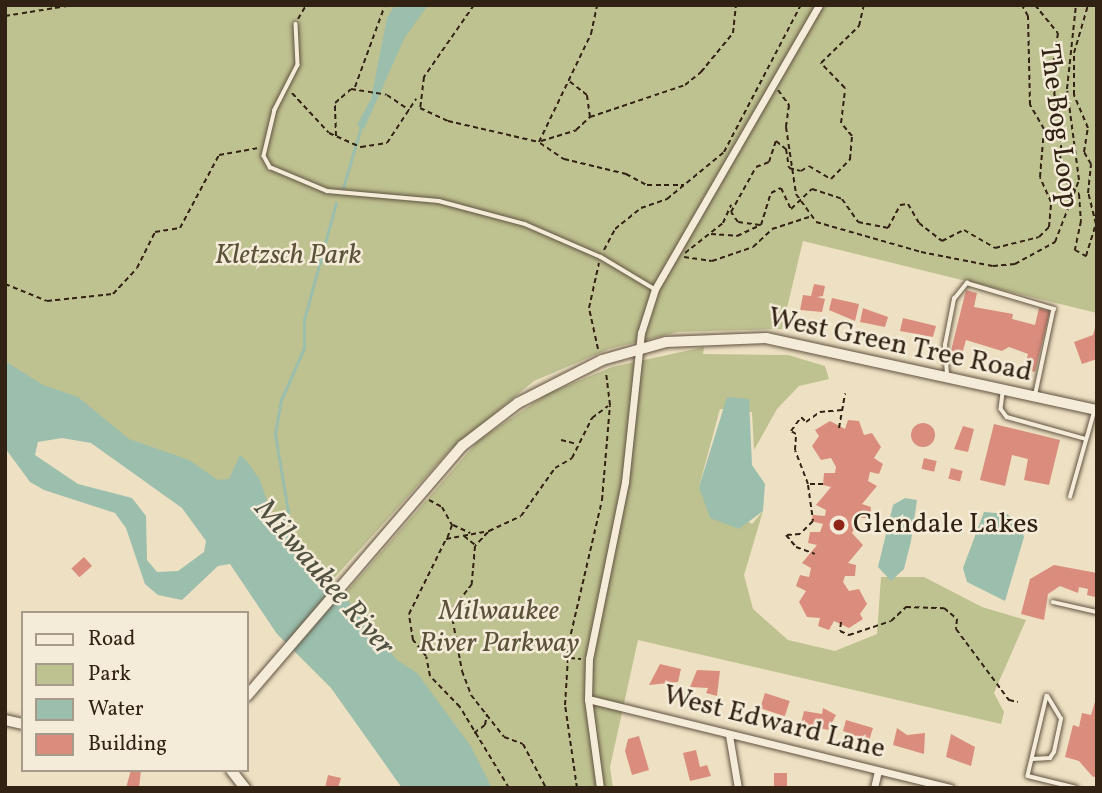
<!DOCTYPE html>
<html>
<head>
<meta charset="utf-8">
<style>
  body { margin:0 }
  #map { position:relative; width:1102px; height:793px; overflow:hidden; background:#eee1c3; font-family:Vollkorn,serif }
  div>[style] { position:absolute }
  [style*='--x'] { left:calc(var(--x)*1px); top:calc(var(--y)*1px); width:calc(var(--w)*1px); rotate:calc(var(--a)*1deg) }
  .green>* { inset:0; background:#bec190 }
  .water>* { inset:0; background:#9bbead }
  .stream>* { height:2.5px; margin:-1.25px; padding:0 1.25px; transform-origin:1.25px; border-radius:1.25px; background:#9bbead }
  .building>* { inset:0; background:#da8d7d; transform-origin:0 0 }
  .round { border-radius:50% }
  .path>* { height:2px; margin-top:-1px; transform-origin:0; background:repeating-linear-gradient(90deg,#312214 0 5px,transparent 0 8.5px) }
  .roads { filter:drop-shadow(0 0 2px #605240) drop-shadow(0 0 2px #605240) }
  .lane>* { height:3.5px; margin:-1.75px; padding:0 1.75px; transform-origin:1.75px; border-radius:1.75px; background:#f4ecd8 }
  .street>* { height:7px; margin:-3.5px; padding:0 3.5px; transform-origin:3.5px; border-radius:3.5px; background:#f4ecd8 }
  .secondary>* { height:10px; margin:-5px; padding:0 5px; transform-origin:5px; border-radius:5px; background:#f4ecd8 }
  .dots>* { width:19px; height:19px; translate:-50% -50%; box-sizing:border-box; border:4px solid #f4ecd8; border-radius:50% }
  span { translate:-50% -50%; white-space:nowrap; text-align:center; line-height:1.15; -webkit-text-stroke:5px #f4ecd8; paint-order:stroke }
  .street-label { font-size:28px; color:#312214 }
  .park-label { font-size:28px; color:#5b5239; font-style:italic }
  .poi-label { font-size:28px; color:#312214 }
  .left { translate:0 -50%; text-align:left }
  .water-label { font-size:30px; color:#515142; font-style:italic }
  .frame { position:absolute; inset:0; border:7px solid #312214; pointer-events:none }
  .legend { position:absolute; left:21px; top:611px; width:228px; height:161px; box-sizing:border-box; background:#f4ecd8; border:2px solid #a69b8a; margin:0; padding:9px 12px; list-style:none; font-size:21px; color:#312214 }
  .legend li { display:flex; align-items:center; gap:14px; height:35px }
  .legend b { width:35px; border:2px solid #a69b8a }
</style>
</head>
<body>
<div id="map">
  <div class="green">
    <i style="clip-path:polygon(5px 5px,1097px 5px,1097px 313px,803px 241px,782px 329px,678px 332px,609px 349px,534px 381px,450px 450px,307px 608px,171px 480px,5px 398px)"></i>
    <i style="clip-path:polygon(704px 347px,703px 354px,788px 355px,825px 366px,829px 379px,799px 386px,777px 409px,754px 450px,752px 412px,720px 409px,699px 487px,752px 524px,763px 511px,744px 575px,753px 609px,788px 640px,835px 651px,877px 634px,881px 577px,924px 577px,982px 607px,1026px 620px,994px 693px,1004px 712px,1001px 724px,638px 640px,610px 767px,613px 788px,437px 788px,342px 597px,479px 440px,547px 394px,612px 367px)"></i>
  </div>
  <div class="water">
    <i style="clip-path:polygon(395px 5px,428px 5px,405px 37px,364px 129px,357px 125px,371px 99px,387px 18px)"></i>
    <i style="clip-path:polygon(evenodd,5px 361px,43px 385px,78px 397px,129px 439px,189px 460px,218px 480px,229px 479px,240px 455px,246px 460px,260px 480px,273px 519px,303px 546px,397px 660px,417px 673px,470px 745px,492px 788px,402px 788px,331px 688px,277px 634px,230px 564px,218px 566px,182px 600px,158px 595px,145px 584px,126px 528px,115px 513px,44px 490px,30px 482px,5px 448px,5px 361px,62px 438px,91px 443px,182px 508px,206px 541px,204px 552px,178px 571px,157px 572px,147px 560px,146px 516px,132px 498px,78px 484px,35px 455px,38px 442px,62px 438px)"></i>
    <i style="clip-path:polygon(727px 397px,749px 399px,752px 465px,765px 484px,763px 511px,739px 529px,710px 518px,699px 487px)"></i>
    <i style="clip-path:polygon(905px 498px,917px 500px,911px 541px,904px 569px,891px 581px,878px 567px,893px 505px)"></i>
    <i style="clip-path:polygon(984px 512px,1007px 514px,1020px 524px,1024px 537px,1005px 601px,967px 582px,963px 568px)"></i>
  </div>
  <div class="stream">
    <i style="--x:343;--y:188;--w:64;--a:-73.6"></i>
    <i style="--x:279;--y:530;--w:20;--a:-63"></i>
    <i style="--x:288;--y:512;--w:79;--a:-99.5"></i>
    <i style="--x:275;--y:434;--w:35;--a:-80"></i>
    <i style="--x:281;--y:400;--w:57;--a:-66.1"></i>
    <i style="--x:304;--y:348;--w:28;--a:-90"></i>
    <i style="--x:304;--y:320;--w:121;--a:-74.7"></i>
  </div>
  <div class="building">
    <i style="clip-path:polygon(814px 284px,825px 286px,823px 296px,817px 297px,825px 299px,822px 312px,800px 310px,803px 295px,811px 296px)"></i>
    <i style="clip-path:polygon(966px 290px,977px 293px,974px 307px,1013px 314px,1012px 319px,1035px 325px,1039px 308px,1050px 311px,1035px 372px,1024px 369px,1028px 354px,1009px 347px,1002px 351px,966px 340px,962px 354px,951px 351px)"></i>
    <i style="clip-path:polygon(832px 298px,859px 304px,855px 321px,829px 310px)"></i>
    <i style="clip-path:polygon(863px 308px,888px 317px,885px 327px,860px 322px)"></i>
    <i style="clip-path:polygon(903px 318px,936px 326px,933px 337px,900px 331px)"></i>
    <i style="clip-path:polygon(1096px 324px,1097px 359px,1082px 364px,1074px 342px,1093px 335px)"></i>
    <i style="clip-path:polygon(848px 420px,859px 421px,864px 435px,872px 433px,881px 447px,874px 458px,883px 464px,879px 474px,870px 472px,868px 481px,877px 486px,862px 504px,871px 507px,870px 518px,859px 518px,852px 533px,863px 545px,848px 563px,856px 565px,855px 576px,845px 576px,843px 582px,849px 591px,859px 589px,867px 604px,860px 614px,863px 619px,849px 628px,834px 621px,829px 630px,818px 626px,820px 618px,807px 617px,799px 602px,806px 591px,796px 586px,800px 575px,809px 577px,811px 568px,802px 563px,817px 545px,808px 543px,810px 532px,820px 532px,823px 524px,811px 521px,813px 515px,825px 516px,826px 510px,816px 505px,831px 487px,823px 485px,824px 473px,835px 473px,836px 467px,831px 458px,821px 460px,812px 446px,819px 436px,815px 430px,830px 421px,845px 429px)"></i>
    <i class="round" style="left:911px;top:423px;width:24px;height:24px"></i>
    <i style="clip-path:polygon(994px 424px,1060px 440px,1049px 485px,1024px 480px,1028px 459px,1012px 455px,1005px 486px,980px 480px)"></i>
    <i style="clip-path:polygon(963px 426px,974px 429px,968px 452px,954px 449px)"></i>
    <i style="left:924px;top:458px;width:13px;height:11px;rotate:13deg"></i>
    <i style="left:951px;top:468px;width:12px;height:11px;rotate:14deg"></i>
    <i style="left:84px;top:557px;width:12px;height:17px;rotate:48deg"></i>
    <i style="clip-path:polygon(1054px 565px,1097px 573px,1095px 597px,1087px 595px,1088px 589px,1079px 587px,1078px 593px,1060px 586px,1048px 594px,1044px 620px,1021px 614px,1030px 579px)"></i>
    <i style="clip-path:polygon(660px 664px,681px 669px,678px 682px,649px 685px)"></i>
    <i style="clip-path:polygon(697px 670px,720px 671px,717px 696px,706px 693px,708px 688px,690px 687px)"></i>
    <i style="left:765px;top:693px;width:26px;height:16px;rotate:18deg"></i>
    <i style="clip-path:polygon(1097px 695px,1097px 776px,1093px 777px,1079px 761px,1065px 757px,1073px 725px,1079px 727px,1082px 713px,1091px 715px)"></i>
    <i style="clip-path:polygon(823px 708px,836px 715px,828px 730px,801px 723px,804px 711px,822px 714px)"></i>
    <i style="clip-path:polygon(846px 720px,873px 728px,869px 741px,843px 731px)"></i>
    <i style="clip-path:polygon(897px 728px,907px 735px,925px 733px,924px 754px,893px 745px)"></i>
    <i style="clip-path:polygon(951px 734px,975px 747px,971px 766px,946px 757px)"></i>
    <i style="clip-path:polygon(639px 736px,649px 770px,632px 775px,625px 751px,628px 739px)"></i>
    <i style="clip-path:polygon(696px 750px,700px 767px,707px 765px,711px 776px,690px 781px,683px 753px)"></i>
    <i style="clip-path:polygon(131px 770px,141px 770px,139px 788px,126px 788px)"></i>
    <i style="left:774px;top:773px;width:13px;height:15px"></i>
    <i style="clip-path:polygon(328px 775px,341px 778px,338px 788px,325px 788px)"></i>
  </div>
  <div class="path">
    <i style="--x:474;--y:5;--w:88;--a:124.8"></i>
    <i style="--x:424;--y:77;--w:31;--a:97"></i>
    <i style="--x:420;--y:108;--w:31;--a:25"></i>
    <i style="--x:448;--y:121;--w:93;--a:13"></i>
    <i style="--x:539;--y:142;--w:120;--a:-64.3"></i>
    <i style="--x:591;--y:34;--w:30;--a:-78"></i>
    <i style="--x:1035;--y:5;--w:36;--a:51"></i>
    <i style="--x:1058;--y:33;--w:33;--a:99"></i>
    <i style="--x:1053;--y:66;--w:37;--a:87"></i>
    <i style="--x:1055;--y:103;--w:19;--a:65"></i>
    <i style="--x:1063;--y:120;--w:56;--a:94.1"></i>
    <i style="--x:1059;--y:176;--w:27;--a:42"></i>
    <i style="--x:1079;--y:194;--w:27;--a:86"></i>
    <i style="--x:1081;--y:221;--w:30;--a:102"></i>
    <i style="--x:1075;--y:250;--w:13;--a:29"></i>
    <i style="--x:1086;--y:256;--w:34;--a:-73"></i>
    <i style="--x:1096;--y:224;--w:32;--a:-104"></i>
    <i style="--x:1088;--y:193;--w:29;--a:-84"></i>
    <i style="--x:1091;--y:164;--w:14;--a:-120"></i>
    <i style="--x:1084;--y:152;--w:24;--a:-81"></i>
    <i style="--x:1088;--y:128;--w:36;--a:-113"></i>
    <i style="--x:1074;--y:95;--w:42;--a:-90"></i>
    <i style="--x:1074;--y:53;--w:50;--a:-73.7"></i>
    <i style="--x:5;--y:16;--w:69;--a:-9.2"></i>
    <i style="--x:298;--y:19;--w:16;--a:-60"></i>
    <i style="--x:355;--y:87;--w:87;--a:-69.9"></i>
    <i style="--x:778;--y:90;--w:19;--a:54"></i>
    <i style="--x:789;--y:105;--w:22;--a:98"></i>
    <i style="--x:786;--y:127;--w:68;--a:81.5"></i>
    <i style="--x:796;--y:194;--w:34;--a:54"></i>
    <i style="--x:816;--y:222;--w:109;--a:15.9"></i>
    <i style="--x:921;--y:252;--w:73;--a:11"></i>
    <i style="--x:993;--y:266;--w:22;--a:-5"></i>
    <i style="--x:1015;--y:264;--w:46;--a:-28.8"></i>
    <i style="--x:1055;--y:242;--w:66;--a:-68.8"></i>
    <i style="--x:1079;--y:180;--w:92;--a:-97.5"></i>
    <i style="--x:1067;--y:89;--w:84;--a:-83.9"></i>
    <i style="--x:292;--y:93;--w:54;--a:47.2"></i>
    <i style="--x:329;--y:133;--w:35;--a:24"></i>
    <i style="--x:361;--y:147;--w:26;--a:-9"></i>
    <i style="--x:387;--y:143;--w:53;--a:-56.6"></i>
    <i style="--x:590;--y:117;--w:100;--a:-18.6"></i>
    <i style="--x:685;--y:85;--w:21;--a:-39"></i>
    <i style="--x:701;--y:72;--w:50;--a:-50.6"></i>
    <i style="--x:733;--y:33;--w:28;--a:-84"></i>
    <i style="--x:336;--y:136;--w:33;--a:-92"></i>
    <i style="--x:335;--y:103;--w:21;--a:-41"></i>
    <i style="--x:351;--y:89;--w:36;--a:9"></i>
    <i style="--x:387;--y:95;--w:27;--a:34"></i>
    <i style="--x:541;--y:141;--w:37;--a:-17"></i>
    <i style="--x:576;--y:130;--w:19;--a:-43"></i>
    <i style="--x:590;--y:117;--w:22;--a:-98"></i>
    <i style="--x:587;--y:95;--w:24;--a:-142"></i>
    <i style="--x:540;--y:143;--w:29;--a:34"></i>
    <i style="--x:564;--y:159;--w:64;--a:13.6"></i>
    <i style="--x:626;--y:174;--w:24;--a:28"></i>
    <i style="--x:647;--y:185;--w:37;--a:0"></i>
    <i style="--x:760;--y:225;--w:22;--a:-172"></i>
    <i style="--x:738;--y:222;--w:12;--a:-125"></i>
    <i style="--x:731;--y:212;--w:51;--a:-60.9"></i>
    <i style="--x:756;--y:167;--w:14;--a:-21"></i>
    <i style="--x:769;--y:162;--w:22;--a:-72"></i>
    <i style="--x:776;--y:141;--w:13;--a:39"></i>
    <i style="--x:786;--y:149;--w:19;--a:81"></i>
    <i style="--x:789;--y:168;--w:12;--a:14"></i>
    <i style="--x:801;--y:171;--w:9;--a:-32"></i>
    <i style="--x:809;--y:166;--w:26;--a:31"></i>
    <i style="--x:831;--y:179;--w:28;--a:-46"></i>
    <i style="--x:850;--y:159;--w:23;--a:-85"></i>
    <i style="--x:852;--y:136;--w:17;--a:-130"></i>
    <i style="--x:841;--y:123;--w:35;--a:-83"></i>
    <i style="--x:845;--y:88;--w:35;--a:-134"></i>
    <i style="--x:821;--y:63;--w:53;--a:-44.2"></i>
    <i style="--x:859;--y:26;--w:22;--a:-77"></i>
    <i style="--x:711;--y:234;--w:26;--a:4"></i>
    <i style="--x:737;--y:236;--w:26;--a:-25"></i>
    <i style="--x:761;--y:225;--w:34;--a:-73"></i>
    <i style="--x:771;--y:193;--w:11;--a:-27"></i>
    <i style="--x:781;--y:188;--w:23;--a:65"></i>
    <i style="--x:791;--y:209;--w:29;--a:-44"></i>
    <i style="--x:812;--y:189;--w:32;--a:18"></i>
    <i style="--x:842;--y:199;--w:28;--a:55"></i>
    <i style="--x:858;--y:222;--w:31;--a:11"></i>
    <i style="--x:888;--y:228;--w:26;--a:-62"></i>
    <i style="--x:900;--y:205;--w:8;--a:-7"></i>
    <i style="--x:908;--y:204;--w:22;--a:60"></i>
    <i style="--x:919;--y:223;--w:29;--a:38"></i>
    <i style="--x:942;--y:241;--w:25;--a:-27"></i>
    <i style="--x:964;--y:230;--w:36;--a:30"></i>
    <i style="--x:995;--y:248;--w:45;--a:-14"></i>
    <i style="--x:1039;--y:237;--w:14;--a:-45"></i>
    <i style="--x:1049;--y:227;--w:25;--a:-85"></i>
    <i style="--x:1051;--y:202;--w:27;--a:-114"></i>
    <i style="--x:1040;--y:177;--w:48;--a:-85.2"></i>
    <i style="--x:1044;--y:129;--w:28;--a:-120"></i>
    <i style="--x:1030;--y:105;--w:89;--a:-91.3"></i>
    <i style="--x:1028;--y:16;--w:13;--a:-119"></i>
    <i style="--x:604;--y:250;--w:24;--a:-62"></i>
    <i style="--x:615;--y:229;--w:33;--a:-39"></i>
    <i style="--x:641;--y:208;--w:28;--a:-19"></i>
    <i style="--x:667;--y:199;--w:74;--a:-39.5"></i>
    <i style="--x:724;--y:152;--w:166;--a:-62.4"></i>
    <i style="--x:685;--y:253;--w:48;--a:-38.3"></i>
    <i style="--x:723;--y:223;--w:20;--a:-66"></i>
    <i style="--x:684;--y:257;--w:28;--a:8"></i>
    <i style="--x:712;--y:261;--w:43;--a:-18.9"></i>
    <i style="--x:753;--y:247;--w:26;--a:-43"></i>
    <i style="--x:772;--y:229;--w:39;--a:-18"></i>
    <i style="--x:5;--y:284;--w:45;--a:22"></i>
    <i style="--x:47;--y:301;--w:66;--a:-6.1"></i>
    <i style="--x:113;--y:294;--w:35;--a:-47"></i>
    <i style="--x:137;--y:268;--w:40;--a:-63.4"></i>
    <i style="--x:155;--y:232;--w:25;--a:-9"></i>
    <i style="--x:180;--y:228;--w:83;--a:-61.9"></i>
    <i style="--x:219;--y:155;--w:40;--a:-10"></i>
    <i style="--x:598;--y:349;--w:42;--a:-102.4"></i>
    <i style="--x:589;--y:308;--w:46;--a:-77.5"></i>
    <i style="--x:839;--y:428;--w:35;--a:-80"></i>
    <i style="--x:561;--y:440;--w:16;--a:14"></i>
    <i style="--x:823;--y:484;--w:15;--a:180"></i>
    <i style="--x:808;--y:484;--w:36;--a:-111"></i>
    <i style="--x:795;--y:450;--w:16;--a:-86"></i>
    <i style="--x:796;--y:434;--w:6;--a:-149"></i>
    <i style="--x:791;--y:431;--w:17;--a:-54"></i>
    <i style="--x:801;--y:417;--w:7;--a:45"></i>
    <i style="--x:806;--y:422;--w:17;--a:-36"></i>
    <i style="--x:820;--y:412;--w:25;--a:-5"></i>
    <i style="--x:808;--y:485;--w:36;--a:82"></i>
    <i style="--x:813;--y:521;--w:18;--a:135"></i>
    <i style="--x:800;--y:534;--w:14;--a:176"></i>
    <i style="--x:786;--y:535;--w:16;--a:50"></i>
    <i style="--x:796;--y:547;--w:20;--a:20"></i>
    <i style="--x:429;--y:500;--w:15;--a:28"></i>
    <i style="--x:442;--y:507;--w:21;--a:61"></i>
    <i style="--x:452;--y:525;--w:15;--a:110"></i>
    <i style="--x:453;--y:525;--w:19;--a:25"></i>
    <i style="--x:488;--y:532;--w:19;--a:133"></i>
    <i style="--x:475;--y:546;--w:38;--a:95"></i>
    <i style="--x:472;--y:584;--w:34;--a:128"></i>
    <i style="--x:451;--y:611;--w:61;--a:79.6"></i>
    <i style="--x:462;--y:671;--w:26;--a:69"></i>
    <i style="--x:471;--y:695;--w:53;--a:51.8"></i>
    <i style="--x:504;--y:737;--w:20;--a:20"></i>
    <i style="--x:523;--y:744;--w:50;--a:62.4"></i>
    <i style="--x:464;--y:536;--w:14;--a:39"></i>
    <i style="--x:841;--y:622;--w:9;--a:96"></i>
    <i style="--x:840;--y:631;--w:10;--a:24"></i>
    <i style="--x:849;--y:635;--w:44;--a:-18.4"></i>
    <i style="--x:891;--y:621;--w:21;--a:-43"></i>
    <i style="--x:906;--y:607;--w:38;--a:2"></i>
    <i style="--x:944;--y:608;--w:17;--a:40"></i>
    <i style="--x:957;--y:619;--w:10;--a:96"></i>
    <i style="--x:956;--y:629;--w:89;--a:53.3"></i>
    <i style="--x:1009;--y:700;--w:9;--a:13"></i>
    <i style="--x:570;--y:658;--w:11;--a:5"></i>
    <i style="--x:474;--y:733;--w:14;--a:-36"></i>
    <i style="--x:485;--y:725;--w:11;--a:-80"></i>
    <i style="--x:509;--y:788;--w:95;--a:-121.2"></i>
    <i style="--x:460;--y:707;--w:43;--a:-134.1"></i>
    <i style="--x:430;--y:676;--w:20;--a:-101"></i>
    <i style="--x:426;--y:656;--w:21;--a:-129"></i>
    <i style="--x:413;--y:640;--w:26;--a:-99"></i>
    <i style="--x:409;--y:614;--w:84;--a:-63.7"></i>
    <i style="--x:446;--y:539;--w:44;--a:-10.5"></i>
    <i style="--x:489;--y:531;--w:35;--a:-25"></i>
    <i style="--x:521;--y:516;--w:59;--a:-54.7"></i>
    <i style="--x:555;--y:468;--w:20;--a:-30"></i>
    <i style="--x:572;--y:458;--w:45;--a:-63.4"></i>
    <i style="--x:592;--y:418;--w:20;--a:-37"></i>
    <i style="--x:577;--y:788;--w:84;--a:-98.2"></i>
    <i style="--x:565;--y:705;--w:63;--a:-86.4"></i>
    <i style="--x:569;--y:642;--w:146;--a:-76.9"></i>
    <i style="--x:602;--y:500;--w:95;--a:-85.2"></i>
    <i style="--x:610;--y:405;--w:34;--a:-97"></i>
  </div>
  <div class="roads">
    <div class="lane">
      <i style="--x:296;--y:24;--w:41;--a:87.2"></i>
      <i style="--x:298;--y:65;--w:51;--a:117.1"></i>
      <i style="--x:275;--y:110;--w:47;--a:103.4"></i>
      <i style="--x:264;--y:156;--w:13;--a:61"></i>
      <i style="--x:270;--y:167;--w:62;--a:22.8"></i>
      <i style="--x:327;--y:191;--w:112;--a:5.1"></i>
      <i style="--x:439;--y:201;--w:89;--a:15"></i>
      <i style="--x:525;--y:224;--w:83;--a:23.5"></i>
      <i style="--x:601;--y:257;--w:61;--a:30.8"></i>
      <i style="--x:947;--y:375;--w:30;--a:-94"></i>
      <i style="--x:945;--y:345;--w:47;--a:-78.9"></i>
      <i style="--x:954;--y:299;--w:21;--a:-51"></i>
      <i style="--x:967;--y:283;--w:91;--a:16.6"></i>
      <i style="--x:1054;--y:309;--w:86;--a:102.1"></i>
      <i style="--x:1003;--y:393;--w:16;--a:97"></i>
      <i style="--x:1001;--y:409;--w:10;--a:53"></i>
      <i style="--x:1007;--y:417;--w:82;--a:15.6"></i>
      <i style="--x:1070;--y:497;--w:88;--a:-74.2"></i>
      <i style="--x:1053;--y:602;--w:45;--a:12.8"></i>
      <i style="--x:1047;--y:696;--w:82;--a:103.4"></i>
      <i style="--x:1028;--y:776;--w:50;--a:13.8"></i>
      <i style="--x:1032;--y:759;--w:18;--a:-3"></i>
      <i style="--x:1050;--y:758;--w:7;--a:-56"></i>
      <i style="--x:1054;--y:752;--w:34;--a:-78"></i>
      <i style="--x:1061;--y:719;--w:26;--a:-121"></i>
    </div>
    <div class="street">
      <i style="--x:588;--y:699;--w:373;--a:13.8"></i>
      <i style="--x:729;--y:735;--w:54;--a:80.4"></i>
      <i style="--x:600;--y:788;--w:90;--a:-97.7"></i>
      <i style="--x:588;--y:699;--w:40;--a:-88.6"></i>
      <i style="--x:589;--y:659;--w:181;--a:-78.5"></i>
      <i style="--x:625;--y:482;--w:150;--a:-83.9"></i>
      <i style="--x:641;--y:333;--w:46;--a:-72.3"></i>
      <i style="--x:655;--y:289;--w:328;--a:-60"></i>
      <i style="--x:874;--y:788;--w:17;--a:-77"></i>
    </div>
    <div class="secondary">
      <i style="--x:247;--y:696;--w:330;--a:-49.3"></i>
      <i style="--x:462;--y:446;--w:71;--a:-37.5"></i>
      <i style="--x:518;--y:403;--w:94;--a:-27.1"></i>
      <i style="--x:602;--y:360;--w:66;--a:-15.7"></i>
      <i style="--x:666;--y:342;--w:100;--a:-2.3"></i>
      <i style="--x:766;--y:338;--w:339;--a:12.3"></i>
      <i style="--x:5;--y:720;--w:18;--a:13"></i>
      <i style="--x:231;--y:770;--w:23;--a:52"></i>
    </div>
  </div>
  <div class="dots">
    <i style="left:839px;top:525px;background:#8f2418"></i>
  </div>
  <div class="street-label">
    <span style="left:1058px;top:126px;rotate:83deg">The Bog Loop</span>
    <span style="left:900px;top:346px;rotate:12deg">West Green Tree Road</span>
    <span style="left:774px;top:723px;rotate:14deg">West Edward Lane</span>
  </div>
  <div class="park-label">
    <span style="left:288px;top:256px">Kletzsch Park</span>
    <span style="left:499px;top:628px">Milwaukee<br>River Parkway</span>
  </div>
  <div class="poi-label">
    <span class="left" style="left:853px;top:525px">Glendale Lakes</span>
  </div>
  <div class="water-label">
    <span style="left:324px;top:578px;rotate:49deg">Milwaukee River</span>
  </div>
  <div class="frame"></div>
  <ul class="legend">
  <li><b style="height:9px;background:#f4ecd8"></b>Road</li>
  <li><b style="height:19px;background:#bec190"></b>Park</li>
  <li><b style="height:19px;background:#9bbead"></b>Water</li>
  <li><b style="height:19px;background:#da8d7d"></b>Building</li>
  </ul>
</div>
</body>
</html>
